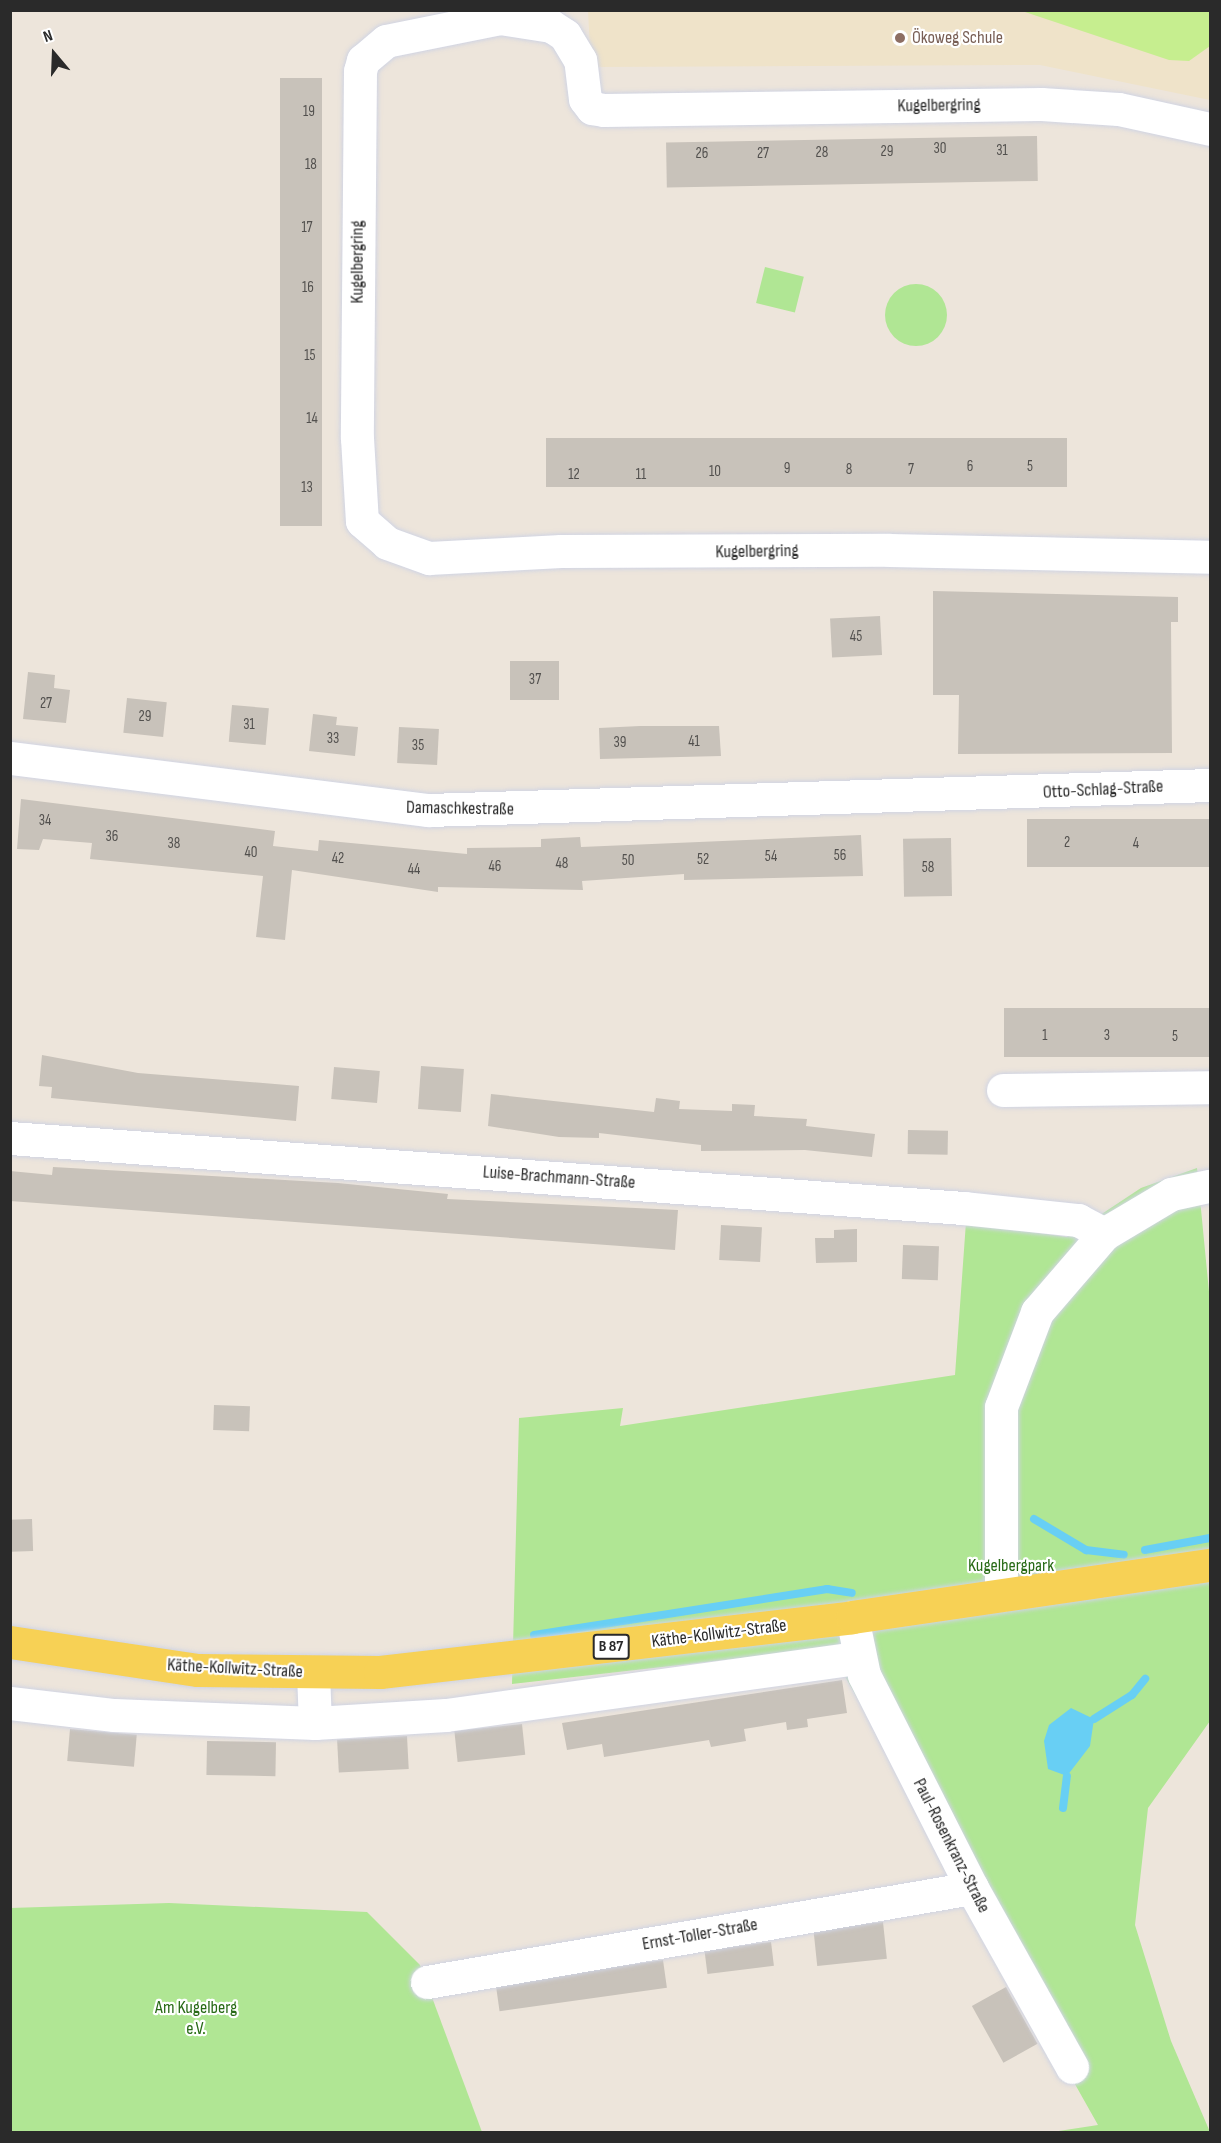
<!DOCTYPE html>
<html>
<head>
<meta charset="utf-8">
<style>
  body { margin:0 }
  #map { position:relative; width:1221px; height:2143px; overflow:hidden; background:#ede5db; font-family:"Sofia Sans Condensed",sans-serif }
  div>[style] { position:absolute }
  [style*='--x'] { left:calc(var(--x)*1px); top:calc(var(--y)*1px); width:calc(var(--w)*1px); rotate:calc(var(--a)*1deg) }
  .education>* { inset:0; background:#efe3c9 }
  .green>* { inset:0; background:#b0e694; transform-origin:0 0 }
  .round { border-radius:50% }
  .pitch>* { inset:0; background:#c6ee8f }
  .water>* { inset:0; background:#68cff4 }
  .stream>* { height:8px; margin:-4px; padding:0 4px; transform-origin:4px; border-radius:4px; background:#68cff4 }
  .building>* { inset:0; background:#c8c2ba; transform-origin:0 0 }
  .roads { filter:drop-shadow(0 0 2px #d0d4e3) drop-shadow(0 0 2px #d0d4e3) }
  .minor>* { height:33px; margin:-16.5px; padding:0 16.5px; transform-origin:16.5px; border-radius:16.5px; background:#fff }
  .major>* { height:33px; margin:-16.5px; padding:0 16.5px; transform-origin:16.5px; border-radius:16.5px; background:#f7d155 }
  .dots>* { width:16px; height:16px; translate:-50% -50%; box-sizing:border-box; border:3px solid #fff; border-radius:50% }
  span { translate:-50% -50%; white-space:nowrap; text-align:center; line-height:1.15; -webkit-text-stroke:4.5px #fff; paint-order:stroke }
  .number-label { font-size:15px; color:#52504e }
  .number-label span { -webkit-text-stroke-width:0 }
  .shield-label span { padding:2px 4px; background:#fff; border:2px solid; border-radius:4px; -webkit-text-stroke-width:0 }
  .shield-label { font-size:16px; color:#2a2a2a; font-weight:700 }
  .education-label { font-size:18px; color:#785e54 }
  .left { translate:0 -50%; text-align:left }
  .street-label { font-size:18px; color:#2a2a2a }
  .park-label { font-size:18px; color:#286a16 }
  .frame { position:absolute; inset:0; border:12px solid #2a2a2a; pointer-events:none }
  .north { position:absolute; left:24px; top:24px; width:60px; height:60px; -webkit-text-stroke:4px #fff; paint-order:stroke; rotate:341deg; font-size:16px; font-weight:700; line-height:24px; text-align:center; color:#2a2a2a }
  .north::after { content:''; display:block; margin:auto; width:21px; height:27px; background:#2a2a2a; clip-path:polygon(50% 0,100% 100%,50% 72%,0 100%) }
</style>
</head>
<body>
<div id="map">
  <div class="education">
    <i style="clip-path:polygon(588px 11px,1210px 11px,1210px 100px,1040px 65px,591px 67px)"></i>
  </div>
  <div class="green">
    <i style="left:765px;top:267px;width:40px;height:37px;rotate:14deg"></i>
    <i class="round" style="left:885px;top:284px;width:62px;height:62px"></i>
    <i style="clip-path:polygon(1197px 1168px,1210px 1302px,1210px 1721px,1148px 1808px,1135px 1925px,1171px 2041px,1210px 2132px,1052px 2132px,1098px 2125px,829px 1648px,512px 1684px,519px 1418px,623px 1408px,620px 1426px,955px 1375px,966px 1222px,1067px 1237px,1141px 1188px)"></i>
    <i style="clip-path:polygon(169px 1903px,367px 1912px,420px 1965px,482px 2132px,11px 2132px,10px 1908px)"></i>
  </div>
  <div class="pitch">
    <i style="clip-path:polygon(1022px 11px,1210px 11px,1210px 46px,1189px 61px,1169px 60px)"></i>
  </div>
  <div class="water">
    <i style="clip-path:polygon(1071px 1708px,1094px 1719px,1090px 1746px,1067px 1776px,1048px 1769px,1044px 1741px,1049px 1725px)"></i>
  </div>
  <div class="stream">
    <i style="--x:1034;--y:1519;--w:61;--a:30.8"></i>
    <i style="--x:1086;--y:1550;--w:38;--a:7"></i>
    <i style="--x:1145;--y:1550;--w:66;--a:-10.5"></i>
    <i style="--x:534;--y:1635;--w:297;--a:-8.9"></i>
    <i style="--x:827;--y:1589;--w:25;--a:9"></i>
    <i style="--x:1094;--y:1719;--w:45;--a:-32.3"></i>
    <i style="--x:1132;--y:1695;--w:21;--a:-51"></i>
    <i style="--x:1063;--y:1808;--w:32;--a:-83"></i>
  </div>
  <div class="building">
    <i style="left:322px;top:78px;width:448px;height:42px;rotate:90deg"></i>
    <i style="left:1037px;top:136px;width:45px;height:371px;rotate:89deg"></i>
    <i style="left:1067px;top:438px;width:49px;height:521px;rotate:90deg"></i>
    <i style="clip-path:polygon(933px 591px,1178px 597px,1178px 622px,1171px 622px,1172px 753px,958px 754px,959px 695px,933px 695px)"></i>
    <i style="left:880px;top:616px;width:39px;height:50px;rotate:87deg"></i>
    <i style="left:510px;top:661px;width:49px;height:39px"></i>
    <i style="clip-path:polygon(28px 672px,55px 675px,54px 688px,70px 690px,66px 723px,23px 719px)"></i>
    <i style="left:127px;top:698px;width:40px;height:35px;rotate:6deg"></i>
    <i style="left:232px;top:705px;width:37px;height:37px;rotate:5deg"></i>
    <i style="clip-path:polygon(313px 714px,337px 717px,336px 725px,358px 727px,355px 756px,309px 751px)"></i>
    <i style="clip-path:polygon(640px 726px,719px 726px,721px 756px,600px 759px,599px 728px)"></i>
    <i style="left:399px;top:727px;width:40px;height:36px;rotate:3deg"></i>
    <i style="clip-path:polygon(21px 799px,275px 831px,273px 846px,318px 851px,319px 840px,467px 854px,467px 848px,541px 847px,541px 839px,580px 837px,581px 847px,861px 835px,863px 876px,684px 880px,684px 874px,582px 881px,583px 890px,438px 887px,438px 892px,292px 870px,285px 940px,256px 937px,263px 876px,90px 859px,92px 843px,43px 839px,39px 850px,17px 849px)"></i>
    <i style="left:1210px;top:819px;width:48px;height:183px;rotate:90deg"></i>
    <i style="left:951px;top:838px;width:58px;height:48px;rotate:89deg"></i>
    <i style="left:1210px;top:1008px;width:49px;height:206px;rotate:90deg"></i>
    <i style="clip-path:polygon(42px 1055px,138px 1073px,299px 1086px,296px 1121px,51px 1098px,52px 1087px,39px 1086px)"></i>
    <i style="left:421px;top:1066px;width:43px;height:43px;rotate:4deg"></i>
    <i style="left:334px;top:1067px;width:46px;height:32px;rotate:5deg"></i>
    <i style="clip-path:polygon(491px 1094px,654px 1112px,656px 1098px,680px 1101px,679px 1109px,732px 1111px,732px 1104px,755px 1105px,754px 1116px,807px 1119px,806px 1126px,875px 1134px,872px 1157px,805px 1150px,701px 1151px,701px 1145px,599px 1133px,599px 1138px,559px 1137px,488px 1126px)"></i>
    <i style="left:908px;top:1130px;width:40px;height:24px;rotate:1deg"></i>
    <i style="clip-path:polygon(53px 1167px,338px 1183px,448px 1194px,447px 1199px,678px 1210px,675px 1250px,10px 1201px,10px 1171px,52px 1175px)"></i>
    <i style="left:721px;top:1225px;width:41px;height:35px;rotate:3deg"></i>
    <i style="clip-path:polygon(857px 1229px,857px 1262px,816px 1263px,815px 1238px,834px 1238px,834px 1230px)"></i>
    <i style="left:903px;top:1245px;width:36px;height:34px;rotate:2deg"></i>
    <i style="left:214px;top:1405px;width:36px;height:25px;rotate:2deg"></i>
    <i style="left:32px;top:1519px;width:32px;height:22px;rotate:88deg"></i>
    <i style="clip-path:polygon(842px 1680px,847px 1713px,807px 1719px,808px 1727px,787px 1730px,786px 1722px,744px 1729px,746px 1741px,711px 1747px,709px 1740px,604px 1757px,602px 1744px,567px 1750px,562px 1723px)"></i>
    <i style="left:522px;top:1724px;width:31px;height:68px;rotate:84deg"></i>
    <i style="left:70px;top:1729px;width:67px;height:32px;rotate:5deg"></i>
    <i style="left:407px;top:1736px;width:33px;height:70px;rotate:87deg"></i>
    <i style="left:207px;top:1741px;width:69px;height:34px;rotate:1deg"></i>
    <i style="left:883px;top:1922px;width:37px;height:70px;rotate:84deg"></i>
    <i style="left:771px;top:1942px;width:24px;height:67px;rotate:83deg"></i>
    <i style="left:663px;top:1960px;width:28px;height:169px;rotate:82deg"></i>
    <i style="left:1006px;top:1987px;width:65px;height:39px;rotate:61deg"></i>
  </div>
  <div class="roads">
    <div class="minor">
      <i style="--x:1210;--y:129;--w:94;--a:-167.7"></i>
      <i style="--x:1118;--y:109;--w:77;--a:-176.3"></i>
      <i style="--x:1041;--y:104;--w:437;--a:179.2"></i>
      <i style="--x:604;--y:110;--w:12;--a:-171"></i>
      <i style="--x:592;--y:108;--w:11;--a:-128"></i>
      <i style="--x:585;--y:99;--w:39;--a:-97"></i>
      <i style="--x:580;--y:60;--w:29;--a:-121"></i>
      <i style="--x:565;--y:35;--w:17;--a:-147"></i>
      <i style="--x:551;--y:26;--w:52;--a:-171.1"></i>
      <i style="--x:500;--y:18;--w:116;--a:168.6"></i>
      <i style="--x:386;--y:41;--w:30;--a:140"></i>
      <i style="--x:363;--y:60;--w:11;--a:105"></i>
      <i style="--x:360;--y:71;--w:367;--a:90.5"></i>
      <i style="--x:357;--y:438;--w:83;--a:86.6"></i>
      <i style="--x:362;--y:521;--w:33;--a:41"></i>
      <i style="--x:387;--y:543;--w:45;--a:19.7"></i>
      <i style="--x:429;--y:558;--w:132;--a:-3"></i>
      <i style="--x:561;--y:551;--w:328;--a:-0.2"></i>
      <i style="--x:889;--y:550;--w:321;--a:1.2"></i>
      <i style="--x:10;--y:758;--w:421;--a:7.1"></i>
      <i style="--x:428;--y:810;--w:782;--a:-1.83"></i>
      <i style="--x:1003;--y:1090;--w:207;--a:-0.8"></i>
      <i style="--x:10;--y:1138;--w:956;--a:4.2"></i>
      <i style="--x:963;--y:1208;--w:116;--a:6"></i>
      <i style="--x:1078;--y:1220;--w:30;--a:28"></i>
      <i style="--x:1001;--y:1595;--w:188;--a:-90"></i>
      <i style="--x:1001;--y:1407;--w:102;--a:-69.2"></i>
      <i style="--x:1037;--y:1312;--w:103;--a:-49.3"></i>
      <i style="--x:1104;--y:1234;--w:78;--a:-30.8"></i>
      <i style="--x:1171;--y:1194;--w:40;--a:-12"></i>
      <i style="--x:852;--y:1617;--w:59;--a:78.3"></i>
      <i style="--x:864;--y:1675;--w:239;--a:63.1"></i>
      <i style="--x:972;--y:1888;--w:205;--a:60.8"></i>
      <i style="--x:10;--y:1703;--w:105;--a:6.6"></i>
      <i style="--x:114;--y:1715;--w:201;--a:2.3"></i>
      <i style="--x:315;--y:1723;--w:50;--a:-92.3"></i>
      <i style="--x:315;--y:1723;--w:131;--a:-3.5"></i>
      <i style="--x:446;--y:1715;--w:417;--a:-7.9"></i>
      <i style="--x:427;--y:1982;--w:553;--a:-9.79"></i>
    </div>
    <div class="major">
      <i style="--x:10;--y:1642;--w:190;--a:8.5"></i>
      <i style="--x:198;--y:1670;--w:182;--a:0.6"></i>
      <i style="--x:380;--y:1672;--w:475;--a:-6.6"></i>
      <i style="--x:852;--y:1617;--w:362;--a:-8.3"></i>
    </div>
  </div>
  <div class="dots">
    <i style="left:900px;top:38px;background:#8d6e63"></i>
  </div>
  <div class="number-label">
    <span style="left:309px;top:112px">19</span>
    <span style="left:940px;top:149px">30</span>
    <span style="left:1002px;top:151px">31</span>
    <span style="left:887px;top:152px">29</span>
    <span style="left:822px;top:153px">28</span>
    <span style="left:702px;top:154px">26</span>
    <span style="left:763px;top:154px">27</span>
    <span style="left:311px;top:165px">18</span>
    <span style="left:307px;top:228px">17</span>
    <span style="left:308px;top:288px">16</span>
    <span style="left:310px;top:356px">15</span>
    <span style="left:312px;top:419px">14</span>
    <span style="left:970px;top:467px">6</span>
    <span style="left:1030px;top:467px">5</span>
    <span style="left:787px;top:469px">9</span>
    <span style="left:849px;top:470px">8</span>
    <span style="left:911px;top:470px">7</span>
    <span style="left:715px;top:472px">10</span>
    <span style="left:574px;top:475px">12</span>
    <span style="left:641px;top:475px">11</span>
    <span style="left:307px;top:488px">13</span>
    <span style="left:856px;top:637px">45</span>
    <span style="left:535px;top:680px">37</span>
    <span style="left:46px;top:704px">27</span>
    <span style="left:145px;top:717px">29</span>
    <span style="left:249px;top:725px">31</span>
    <span style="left:333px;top:739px">33</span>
    <span style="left:694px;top:742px">41</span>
    <span style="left:620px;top:743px">39</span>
    <span style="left:418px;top:746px">35</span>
    <span style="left:45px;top:821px">34</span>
    <span style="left:112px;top:837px">36</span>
    <span style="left:1067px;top:843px">2</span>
    <span style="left:174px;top:844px">38</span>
    <span style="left:1136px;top:844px">4</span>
    <span style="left:251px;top:853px">40</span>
    <span style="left:840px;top:856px">56</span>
    <span style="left:771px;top:857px">54</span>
    <span style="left:338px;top:859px">42</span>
    <span style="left:703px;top:860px">52</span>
    <span style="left:628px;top:861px">50</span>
    <span style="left:562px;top:864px">48</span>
    <span style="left:495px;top:867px">46</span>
    <span style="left:928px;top:868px">58</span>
    <span style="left:414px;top:870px">44</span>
    <span style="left:1045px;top:1036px">1</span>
    <span style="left:1107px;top:1036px">3</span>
    <span style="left:1175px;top:1037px">5</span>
  </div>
  <div class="shield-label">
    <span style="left:611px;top:1647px">B 87</span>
  </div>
  <div class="education-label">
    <span class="left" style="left:912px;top:38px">Ökoweg Schule</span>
  </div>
  <div class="street-label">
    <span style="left:939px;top:106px;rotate:-1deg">Kugelbergring</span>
    <span style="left:358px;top:262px;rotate:-90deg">Kugelbergring</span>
    <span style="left:757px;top:552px;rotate:-1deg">Kugelbergring</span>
    <span style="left:1103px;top:790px;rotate:-3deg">Otto-Schlag-Straße</span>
    <span style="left:460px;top:809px;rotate:1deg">Damaschkestraße</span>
    <span style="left:559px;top:1178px;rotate:4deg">Luise-Brachmann-Straße</span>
    <span style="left:719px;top:1634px;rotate:-7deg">Käthe-Kollwitz-Straße</span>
    <span style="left:235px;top:1669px;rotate:3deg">Käthe-Kollwitz-Straße</span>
    <span style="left:951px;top:1846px;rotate:63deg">Paul-Rosenkranz-Straße</span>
    <span style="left:700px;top:1935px;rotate:-10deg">Ernst-Toller-Straße</span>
  </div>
  <div class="park-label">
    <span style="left:1011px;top:1566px">Kugelbergpark</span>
    <span style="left:196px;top:2019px">Am Kugelberg<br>e.V.</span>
  </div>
  <div class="frame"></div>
  <div class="north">N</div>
</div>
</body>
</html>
